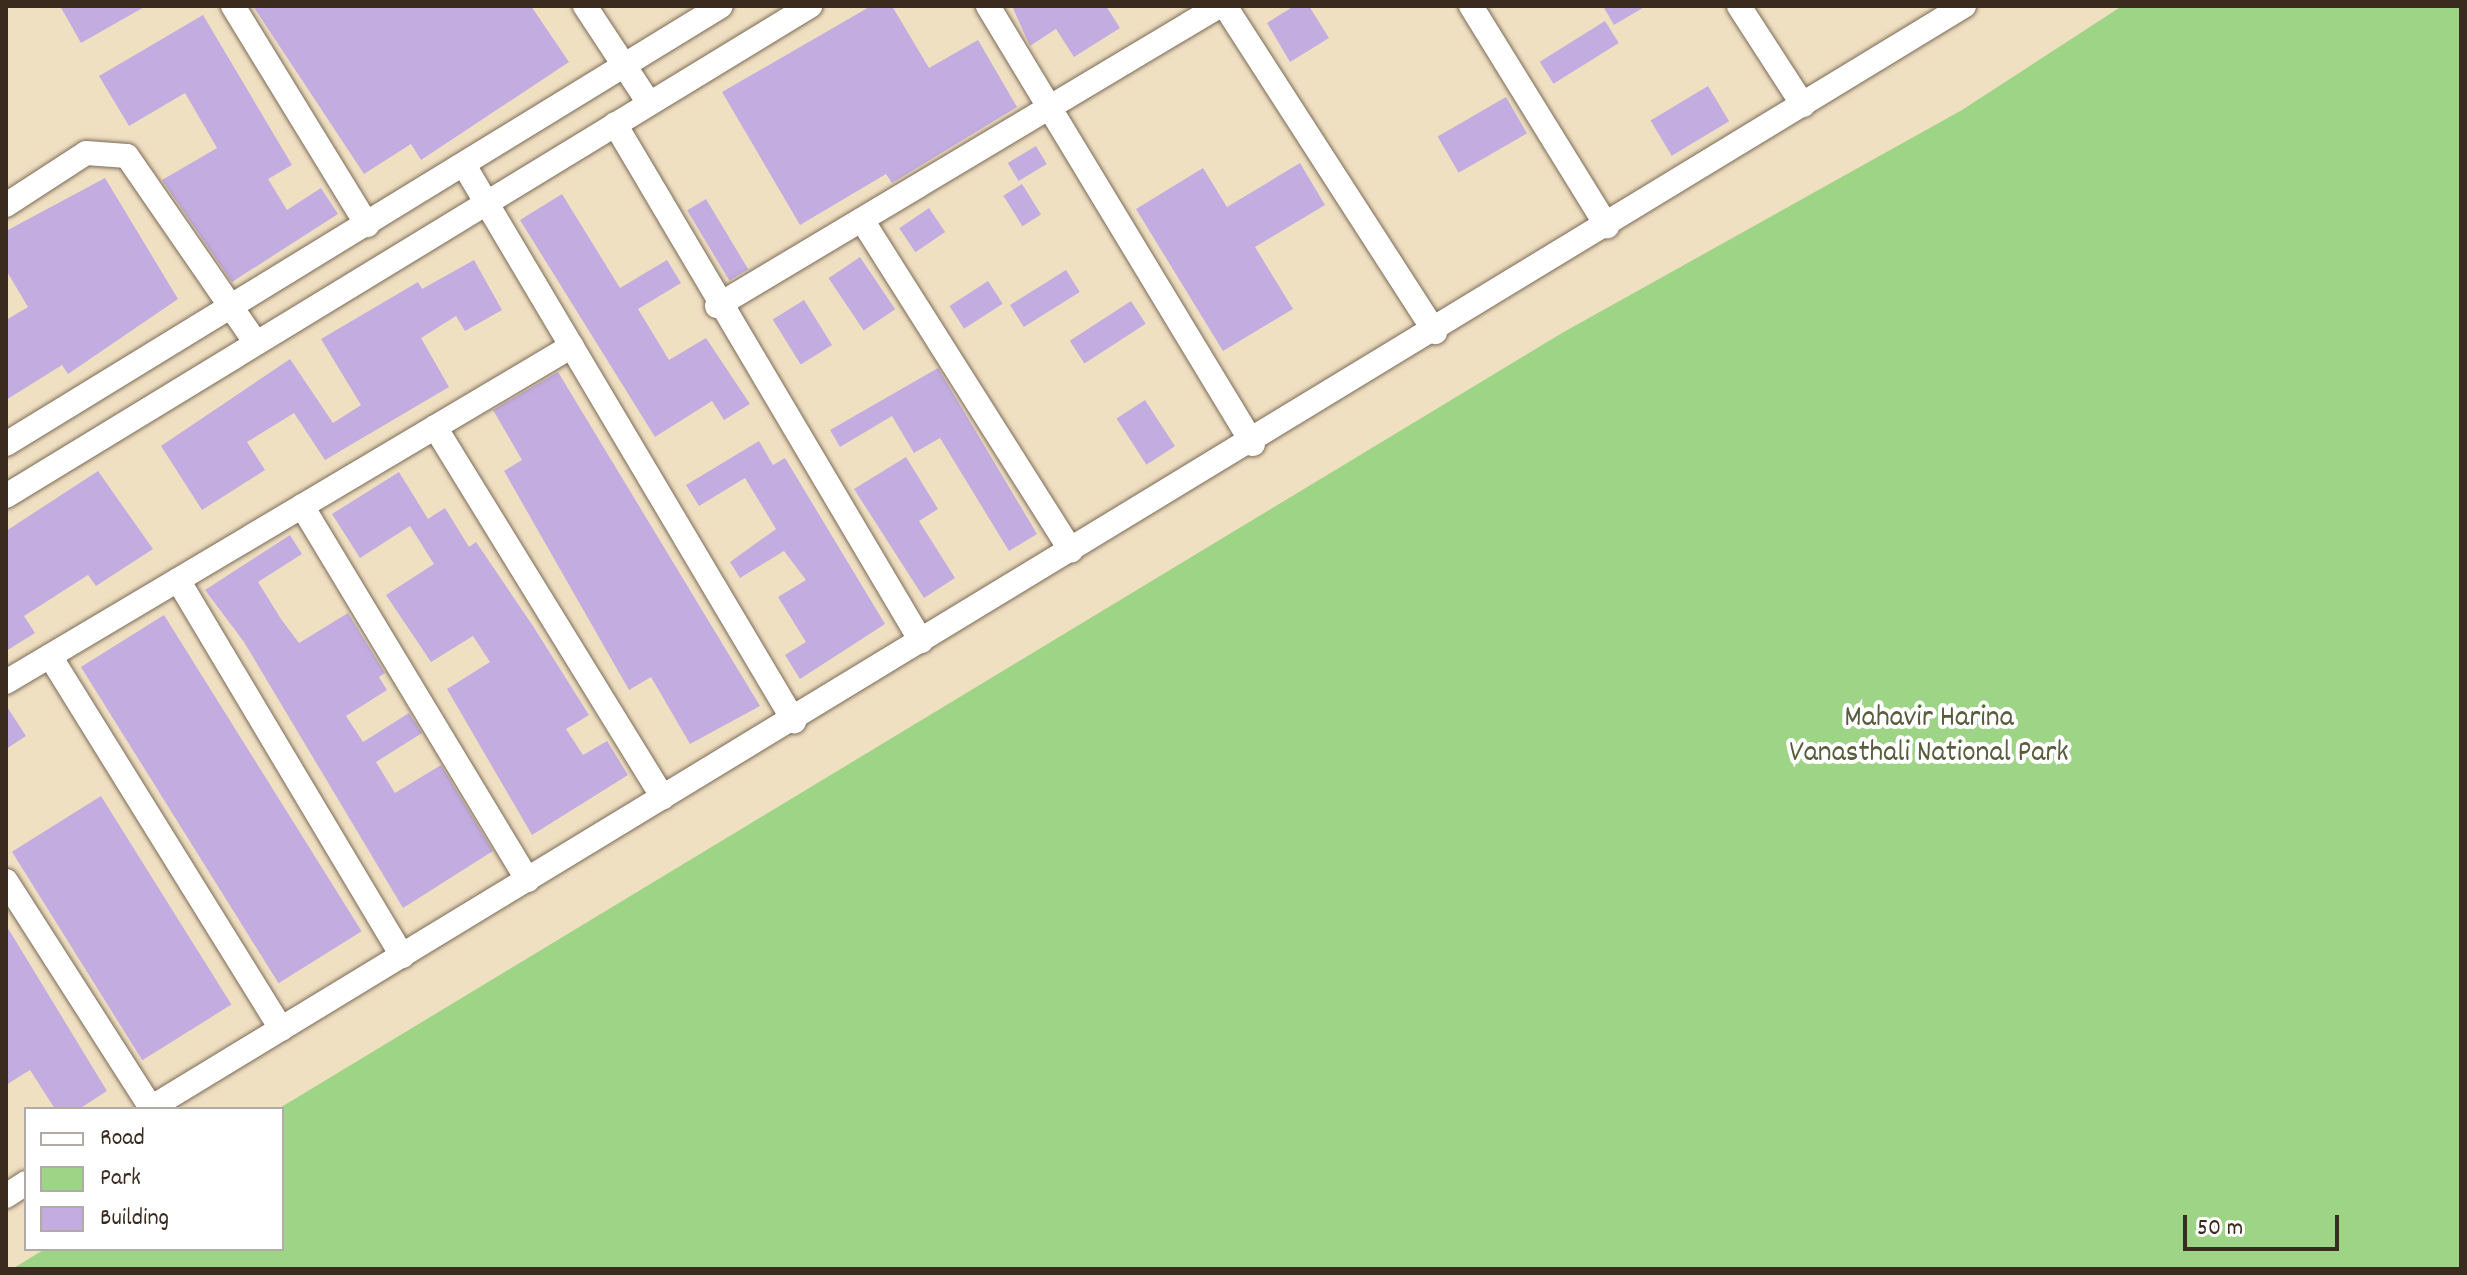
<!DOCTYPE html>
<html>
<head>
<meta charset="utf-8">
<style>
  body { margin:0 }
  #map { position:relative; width:2467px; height:1275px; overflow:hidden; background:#f0e0c2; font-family:Dekko,sans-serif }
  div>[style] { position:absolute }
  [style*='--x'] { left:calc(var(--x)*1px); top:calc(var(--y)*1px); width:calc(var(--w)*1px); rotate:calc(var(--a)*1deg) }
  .green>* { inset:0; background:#9dd486 }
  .building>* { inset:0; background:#c3ade0; transform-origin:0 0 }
  .roads { filter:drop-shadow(0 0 2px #7a6a57) drop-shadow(0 0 2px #7a6a57) }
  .minor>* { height:24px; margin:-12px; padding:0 12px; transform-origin:12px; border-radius:12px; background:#fff }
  span { translate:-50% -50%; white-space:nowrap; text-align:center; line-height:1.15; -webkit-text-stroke:8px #fff; paint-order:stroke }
  .park-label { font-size:30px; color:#585d3d }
  .frame { position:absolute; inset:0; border:8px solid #3b2a1e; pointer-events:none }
  .legend { position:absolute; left:24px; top:1107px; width:260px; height:144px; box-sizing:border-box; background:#fff; border:2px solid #b1aaa5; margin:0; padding:10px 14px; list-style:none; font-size:24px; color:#3b2a1e }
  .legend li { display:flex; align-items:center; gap:16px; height:40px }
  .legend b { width:40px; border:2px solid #b1aaa5 }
  .scale { position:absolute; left:2183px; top:1215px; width:156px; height:36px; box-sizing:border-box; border:4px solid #3b2a1e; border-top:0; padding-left:10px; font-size:24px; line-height:28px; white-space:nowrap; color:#3b2a1e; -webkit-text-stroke:6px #fff; paint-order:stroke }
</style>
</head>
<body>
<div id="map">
  <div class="green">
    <i style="clip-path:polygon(2122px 6px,2461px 6px,2461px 1269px,12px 1269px,45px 1249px,282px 1249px,278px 1109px,1562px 333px,1962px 110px)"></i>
  </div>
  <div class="building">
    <i style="clip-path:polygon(60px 6px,146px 6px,81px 43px)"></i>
    <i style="clip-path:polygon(253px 6px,531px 6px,569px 62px,421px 160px,411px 144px,364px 174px)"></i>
    <i style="clip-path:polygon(871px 6px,892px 6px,929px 68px,978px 40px,1017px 107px,892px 183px,886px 174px,800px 225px,722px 92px)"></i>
    <i style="clip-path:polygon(1012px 6px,1106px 6px,1120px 28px,1074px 57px,1056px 29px,1030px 46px)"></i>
    <i style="clip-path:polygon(1294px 6px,1309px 6px,1329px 38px,1290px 62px,1267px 23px)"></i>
    <i style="clip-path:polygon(1603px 6px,1646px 6px,1614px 25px)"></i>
    <i style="clip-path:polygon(203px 15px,292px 165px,268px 179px,287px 210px,321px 188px,338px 214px,232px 282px,162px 180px,217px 148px,185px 93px,129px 126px,99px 76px)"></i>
    <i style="left:1605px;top:21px;width:26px;height:77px;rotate:58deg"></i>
    <i style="left:1708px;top:86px;width:41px;height:67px;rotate:59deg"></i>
    <i style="left:1506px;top:97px;width:42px;height:79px;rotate:60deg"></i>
    <i style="left:1036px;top:146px;width:21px;height:33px;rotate:59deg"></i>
    <i style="clip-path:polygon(1300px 163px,1325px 205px,1255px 247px,1293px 309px,1223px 351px,1136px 209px,1203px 168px,1227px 207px)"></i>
    <i style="clip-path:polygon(105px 178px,178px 299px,68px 374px,62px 365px,6px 400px,6px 320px,28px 307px,6px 270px,6px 231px)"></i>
    <i style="left:1022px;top:184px;width:36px;height:22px;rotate:58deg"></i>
    <i style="clip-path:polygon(562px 194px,620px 288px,667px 260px,681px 283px,638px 309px,669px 360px,706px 338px,750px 404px,724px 420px,712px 401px,655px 437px,520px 220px)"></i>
    <i style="left:706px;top:199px;width:82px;height:22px;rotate:59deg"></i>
    <i style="left:929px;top:208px;width:29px;height:36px;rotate:56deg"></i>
    <i style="left:860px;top:257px;width:63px;height:38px;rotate:56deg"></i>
    <i style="clip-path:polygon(474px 260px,502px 310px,465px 331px,456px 316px,421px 338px,449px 387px,325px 460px,294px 413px,247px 442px,265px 470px,202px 510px,161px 446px,290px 359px,333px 423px,361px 405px,321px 339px,418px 282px,422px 289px)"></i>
    <i style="left:1066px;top:270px;width:26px;height:66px;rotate:58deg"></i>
    <i style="left:988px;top:281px;width:27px;height:46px;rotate:57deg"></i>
    <i style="left:804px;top:300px;width:53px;height:37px;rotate:58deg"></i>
    <i style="left:1131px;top:301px;width:27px;height:73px;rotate:57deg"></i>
    <i style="clip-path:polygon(938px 368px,1037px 534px,1009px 551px,940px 438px,914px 453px,892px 416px,840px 447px,830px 430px)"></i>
    <i style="clip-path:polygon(558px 372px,760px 706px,690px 744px,651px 677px,629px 690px,504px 471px,522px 460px,493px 410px)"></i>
    <i style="left:1145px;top:400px;width:55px;height:34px;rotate:57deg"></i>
    <i style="clip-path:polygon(759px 441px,773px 465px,785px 458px,885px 624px,800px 679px,785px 655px,806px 642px,778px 597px,806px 580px,784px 551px,740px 578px,730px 562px,776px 529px,745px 478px,699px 506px,686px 485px)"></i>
    <i style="clip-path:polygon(906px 457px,938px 509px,919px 521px,955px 578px,924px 598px,854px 489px)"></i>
    <i style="clip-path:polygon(98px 471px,153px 549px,96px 586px,88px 575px,24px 616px,35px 633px,6px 651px,6px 531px)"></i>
    <i style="clip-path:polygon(399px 472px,428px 519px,445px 508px,469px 547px,476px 542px,533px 626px,589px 715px,566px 729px,583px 755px,607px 741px,628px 775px,532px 835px,447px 689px,490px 662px,473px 636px,431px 662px,386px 595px,434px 564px,410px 526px,360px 558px,332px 514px)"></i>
    <i style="clip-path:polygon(290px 535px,302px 554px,258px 582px,281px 619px,299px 643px,348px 613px,385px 673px,379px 677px,387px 690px,346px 716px,363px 742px,409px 713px,422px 733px,376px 762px,395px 793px,441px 765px,493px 851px,403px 908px,244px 642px,205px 590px)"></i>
    <i style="left:164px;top:615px;width:373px;height:98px;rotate:58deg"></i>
    <i style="clip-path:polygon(6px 705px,26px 736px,6px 749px)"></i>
    <i style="left:101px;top:796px;width:246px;height:105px;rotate:58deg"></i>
    <i style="clip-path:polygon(6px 925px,107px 1091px,79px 1109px,55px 1109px,30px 1070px,6px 1085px)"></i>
  </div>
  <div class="roads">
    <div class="minor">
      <i style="--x:233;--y:6;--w:257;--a:58.5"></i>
      <i style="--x:585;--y:6;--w:116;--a:56.6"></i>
      <i style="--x:988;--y:6;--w:512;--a:58.83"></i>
      <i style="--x:1225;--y:6;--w:388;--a:57.2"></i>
      <i style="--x:1471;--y:6;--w:259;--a:58.3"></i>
      <i style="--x:1739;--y:6;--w:118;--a:57.1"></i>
      <i style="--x:615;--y:124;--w:601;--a:59.38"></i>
      <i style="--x:464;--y:165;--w:647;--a:59.31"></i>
      <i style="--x:6;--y:205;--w:95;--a:-33"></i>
      <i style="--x:86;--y:153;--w:41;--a:4.2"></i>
      <i style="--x:127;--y:156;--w:227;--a:55.4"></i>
      <i style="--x:862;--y:220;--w:391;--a:57.7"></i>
      <i style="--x:717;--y:306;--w:585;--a:-30.86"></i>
      <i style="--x:435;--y:427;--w:435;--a:58.4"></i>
      <i style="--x:6;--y:444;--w:838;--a:-31.49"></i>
      <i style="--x:6;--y:496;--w:942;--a:-31.36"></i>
      <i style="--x:302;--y:506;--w:437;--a:58.9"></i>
      <i style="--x:178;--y:580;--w:438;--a:59.2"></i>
      <i style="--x:50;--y:656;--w:439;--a:58.2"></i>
      <i style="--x:6;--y:682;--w:658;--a:-30.7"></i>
      <i style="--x:6;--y:881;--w:269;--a:57.4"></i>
      <i style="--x:149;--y:1109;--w:2124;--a:-31.29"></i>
      <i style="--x:6;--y:1196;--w:24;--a:-33"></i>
    </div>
  </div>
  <div class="park-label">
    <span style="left:1929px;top:737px">Mahavir Harina<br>Vanasthali National Park</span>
  </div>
  <div class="frame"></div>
  <ul class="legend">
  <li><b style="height:10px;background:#fff"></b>Road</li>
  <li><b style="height:22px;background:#9dd486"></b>Park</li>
  <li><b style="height:22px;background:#c3ade0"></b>Building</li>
  </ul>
  <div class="scale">50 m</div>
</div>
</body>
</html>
